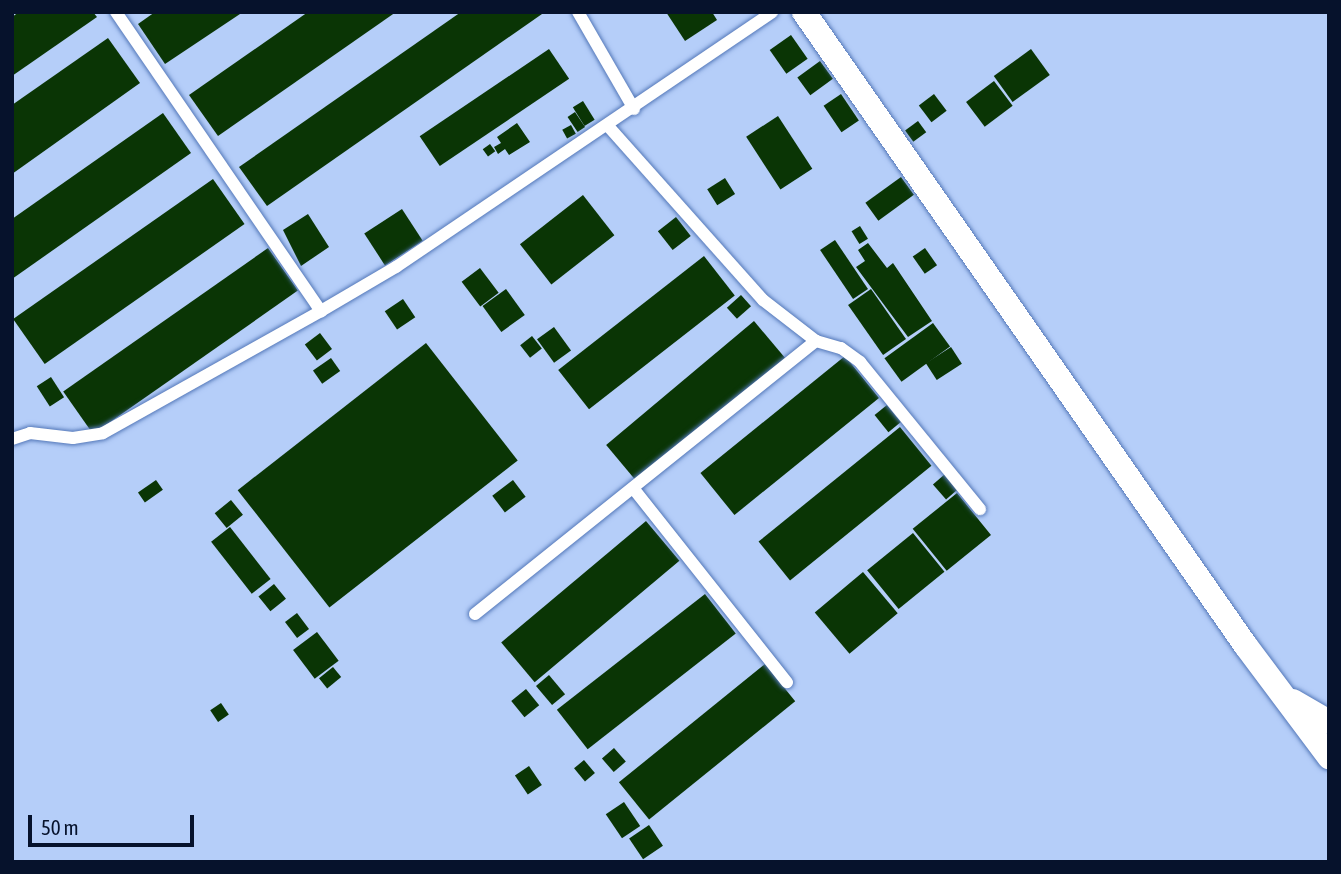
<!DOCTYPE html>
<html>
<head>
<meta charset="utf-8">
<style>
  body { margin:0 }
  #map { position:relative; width:1341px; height:874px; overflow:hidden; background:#b5cef9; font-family:"Asap Condensed",sans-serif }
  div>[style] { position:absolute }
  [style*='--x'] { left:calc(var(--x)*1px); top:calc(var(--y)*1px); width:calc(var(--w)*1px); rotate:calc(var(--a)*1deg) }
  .building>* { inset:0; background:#0a3505; transform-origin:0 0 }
  .roads { filter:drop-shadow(0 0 2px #5478b9) drop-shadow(0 0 2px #5478b9) }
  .lane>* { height:12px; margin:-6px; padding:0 6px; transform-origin:6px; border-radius:6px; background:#fff }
  .street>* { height:24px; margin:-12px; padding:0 12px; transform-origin:12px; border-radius:12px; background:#fff }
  span { translate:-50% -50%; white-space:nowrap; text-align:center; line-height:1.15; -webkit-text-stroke:7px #b5cef9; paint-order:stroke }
  .frame { position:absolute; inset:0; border:14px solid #06122c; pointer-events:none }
  .scale { position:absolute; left:28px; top:815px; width:166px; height:32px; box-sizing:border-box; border:4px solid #06122c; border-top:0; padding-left:9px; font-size:21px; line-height:24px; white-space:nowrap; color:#06122c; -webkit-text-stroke:5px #b5cef9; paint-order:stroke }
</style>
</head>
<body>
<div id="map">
  <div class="building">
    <i style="clip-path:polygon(19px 12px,93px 12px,97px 17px,12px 76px,12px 17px)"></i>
    <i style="clip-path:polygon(155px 12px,243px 12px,165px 64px,138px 24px)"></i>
    <i style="clip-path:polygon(308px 12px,396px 12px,218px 136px,189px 95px)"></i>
    <i style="clip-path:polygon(461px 12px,542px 14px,267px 206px,239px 167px)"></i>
    <i style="clip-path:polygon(666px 12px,712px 12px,717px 20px,685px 41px)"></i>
    <i style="left:791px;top:35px;width:29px;height:26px;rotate:55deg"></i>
    <i style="clip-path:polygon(108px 38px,140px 83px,12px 174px,12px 105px)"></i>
    <i style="left:549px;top:49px;width:36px;height:156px;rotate:56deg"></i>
    <i style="left:1031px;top:49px;width:32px;height:46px;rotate:54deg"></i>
    <i style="left:820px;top:61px;width:22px;height:28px;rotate:54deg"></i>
    <i style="left:994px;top:81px;width:31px;height:35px;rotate:53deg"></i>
    <i style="left:841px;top:94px;width:32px;height:21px;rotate:56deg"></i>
    <i style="left:934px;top:94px;width:21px;height:19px;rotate:53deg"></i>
    <i style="left:583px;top:101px;width:22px;height:12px;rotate:58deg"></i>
    <i style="left:575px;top:112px;width:18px;height:9px;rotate:56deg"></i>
    <i style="clip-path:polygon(163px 113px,191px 153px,12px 279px,12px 219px)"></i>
    <i style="left:778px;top:116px;width:63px;height:38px;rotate:57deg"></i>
    <i style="left:918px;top:121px;width:14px;height:16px;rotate:54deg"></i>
    <i style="clip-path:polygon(517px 123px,530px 142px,509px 155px,505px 149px,498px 154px,494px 147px,501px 143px,497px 137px)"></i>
    <i style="left:571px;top:125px;width:10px;height:10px;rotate:61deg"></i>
    <i style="left:490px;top:144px;width:9px;height:9px;rotate:54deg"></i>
    <i style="left:901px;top:177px;width:22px;height:44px;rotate:54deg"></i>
    <i style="left:725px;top:178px;width:19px;height:21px;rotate:58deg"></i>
    <i style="left:213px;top:179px;width:55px;height:244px;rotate:55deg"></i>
    <i style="left:583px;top:195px;width:51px;height:80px;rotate:52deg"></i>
    <i style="left:402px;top:209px;width:38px;height:45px;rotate:57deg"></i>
    <i style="clip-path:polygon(308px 214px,329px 247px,301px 266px,283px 230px)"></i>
    <i style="left:676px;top:217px;width:24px;height:23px;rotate:52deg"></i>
    <i style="left:860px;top:226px;width:15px;height:10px;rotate:58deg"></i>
    <i style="left:835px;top:240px;width:59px;height:18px;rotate:56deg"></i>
    <i style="clip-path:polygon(868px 243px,887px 268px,893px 263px,932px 321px,908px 337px,856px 267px,865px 261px,858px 250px)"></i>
    <i style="left:268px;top:248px;width:52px;height:250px;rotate:55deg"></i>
    <i style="left:925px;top:248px;width:21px;height:15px;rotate:55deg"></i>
    <i style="left:704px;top:256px;width:50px;height:185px;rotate:52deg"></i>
    <i style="left:480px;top:268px;width:31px;height:23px;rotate:53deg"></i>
    <i style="left:506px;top:289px;width:32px;height:29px;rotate:54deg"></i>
    <i style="left:871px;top:289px;width:61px;height:28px;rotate:55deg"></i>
    <i style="left:741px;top:295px;width:15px;height:19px;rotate:48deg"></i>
    <i style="left:403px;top:299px;width:22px;height:22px;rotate:56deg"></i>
    <i style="left:754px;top:321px;width:52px;height:193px;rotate:50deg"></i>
    <i style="left:933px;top:323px;width:29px;height:60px;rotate:54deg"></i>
    <i style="left:554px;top:327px;width:29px;height:21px;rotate:54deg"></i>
    <i style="left:320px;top:333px;width:20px;height:19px;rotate:53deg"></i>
    <i style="left:532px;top:336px;width:16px;height:15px;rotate:52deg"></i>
    <i style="left:426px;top:343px;width:149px;height:239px;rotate:52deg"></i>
    <i style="left:951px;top:347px;width:20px;height:30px;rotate:57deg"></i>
    <i style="left:845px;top:356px;width:54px;height:186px;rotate:51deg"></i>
    <i style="left:331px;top:358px;width:16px;height:22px;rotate:55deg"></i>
    <i style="left:51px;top:377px;width:24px;height:17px;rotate:57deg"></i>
    <i style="left:887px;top:405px;width:22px;height:16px;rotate:51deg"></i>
    <i style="left:900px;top:427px;width:50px;height:182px;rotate:51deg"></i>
    <i style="left:945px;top:474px;width:20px;height:16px;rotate:49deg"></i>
    <i style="left:156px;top:480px;width:12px;height:22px;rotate:55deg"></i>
    <i style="left:513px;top:480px;width:21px;height:26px;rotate:53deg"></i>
    <i style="left:957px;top:493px;width:54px;height:57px;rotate:51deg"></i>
    <i style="left:231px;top:500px;width:19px;height:21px;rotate:51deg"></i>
    <i style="left:646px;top:521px;width:52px;height:189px;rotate:50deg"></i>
    <i style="left:230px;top:527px;width:66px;height:24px;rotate:52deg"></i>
    <i style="left:913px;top:533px;width:50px;height:59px;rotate:51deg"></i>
    <i style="left:863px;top:572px;width:54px;height:63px;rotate:50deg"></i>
    <i style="left:274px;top:584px;width:19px;height:20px;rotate:51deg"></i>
    <i style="left:705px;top:594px;width:50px;height:188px;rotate:52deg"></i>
    <i style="left:297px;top:613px;width:20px;height:15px;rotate:53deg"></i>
    <i style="left:317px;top:632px;width:36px;height:30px;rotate:53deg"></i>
    <i style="left:765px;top:664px;width:48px;height:188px;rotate:51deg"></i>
    <i style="left:333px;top:667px;width:13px;height:18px;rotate:51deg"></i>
    <i style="left:549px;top:675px;width:25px;height:17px;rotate:50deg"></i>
    <i style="left:526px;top:689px;width:21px;height:19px;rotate:51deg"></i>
    <i style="left:221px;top:703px;width:14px;height:13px;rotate:56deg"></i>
    <i style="left:614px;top:748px;width:18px;height:16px;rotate:49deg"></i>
    <i style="left:584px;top:760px;width:17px;height:13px;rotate:50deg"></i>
    <i style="left:529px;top:766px;width:23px;height:17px;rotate:56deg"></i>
    <i style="left:624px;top:802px;width:29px;height:22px;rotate:56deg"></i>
    <i style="left:649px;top:825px;width:25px;height:24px;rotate:56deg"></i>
  </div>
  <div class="roads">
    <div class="lane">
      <i style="--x:116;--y:12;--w:363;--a:55.6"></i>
      <i style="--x:578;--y:12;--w:112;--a:60"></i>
      <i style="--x:608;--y:126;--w:233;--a:48.3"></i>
      <i style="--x:763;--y:300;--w:67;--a:37.7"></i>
      <i style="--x:816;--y:341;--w:26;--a:16"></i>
      <i style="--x:841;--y:348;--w:24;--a:36"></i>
      <i style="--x:860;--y:362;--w:190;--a:50.8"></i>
      <i style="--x:12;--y:439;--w:19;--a:-18"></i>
      <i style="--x:30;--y:433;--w:43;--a:6.6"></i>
      <i style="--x:73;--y:438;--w:30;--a:-9"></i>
      <i style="--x:103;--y:433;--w:250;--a:-29.2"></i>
      <i style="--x:321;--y:311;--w:87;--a:-30.4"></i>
      <i style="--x:396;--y:267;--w:454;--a:-34.1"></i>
      <i style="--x:633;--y:488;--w:248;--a:51.6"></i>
      <i style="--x:475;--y:614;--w:437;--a:-38.7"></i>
    </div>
    <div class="street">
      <i style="--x:804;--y:12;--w:773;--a:55.12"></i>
      <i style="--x:1246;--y:646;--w:139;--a:53.2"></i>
      <i style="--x:1293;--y:701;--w:42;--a:30.3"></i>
    </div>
  </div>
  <div class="frame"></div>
  <div class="scale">50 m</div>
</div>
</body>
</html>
